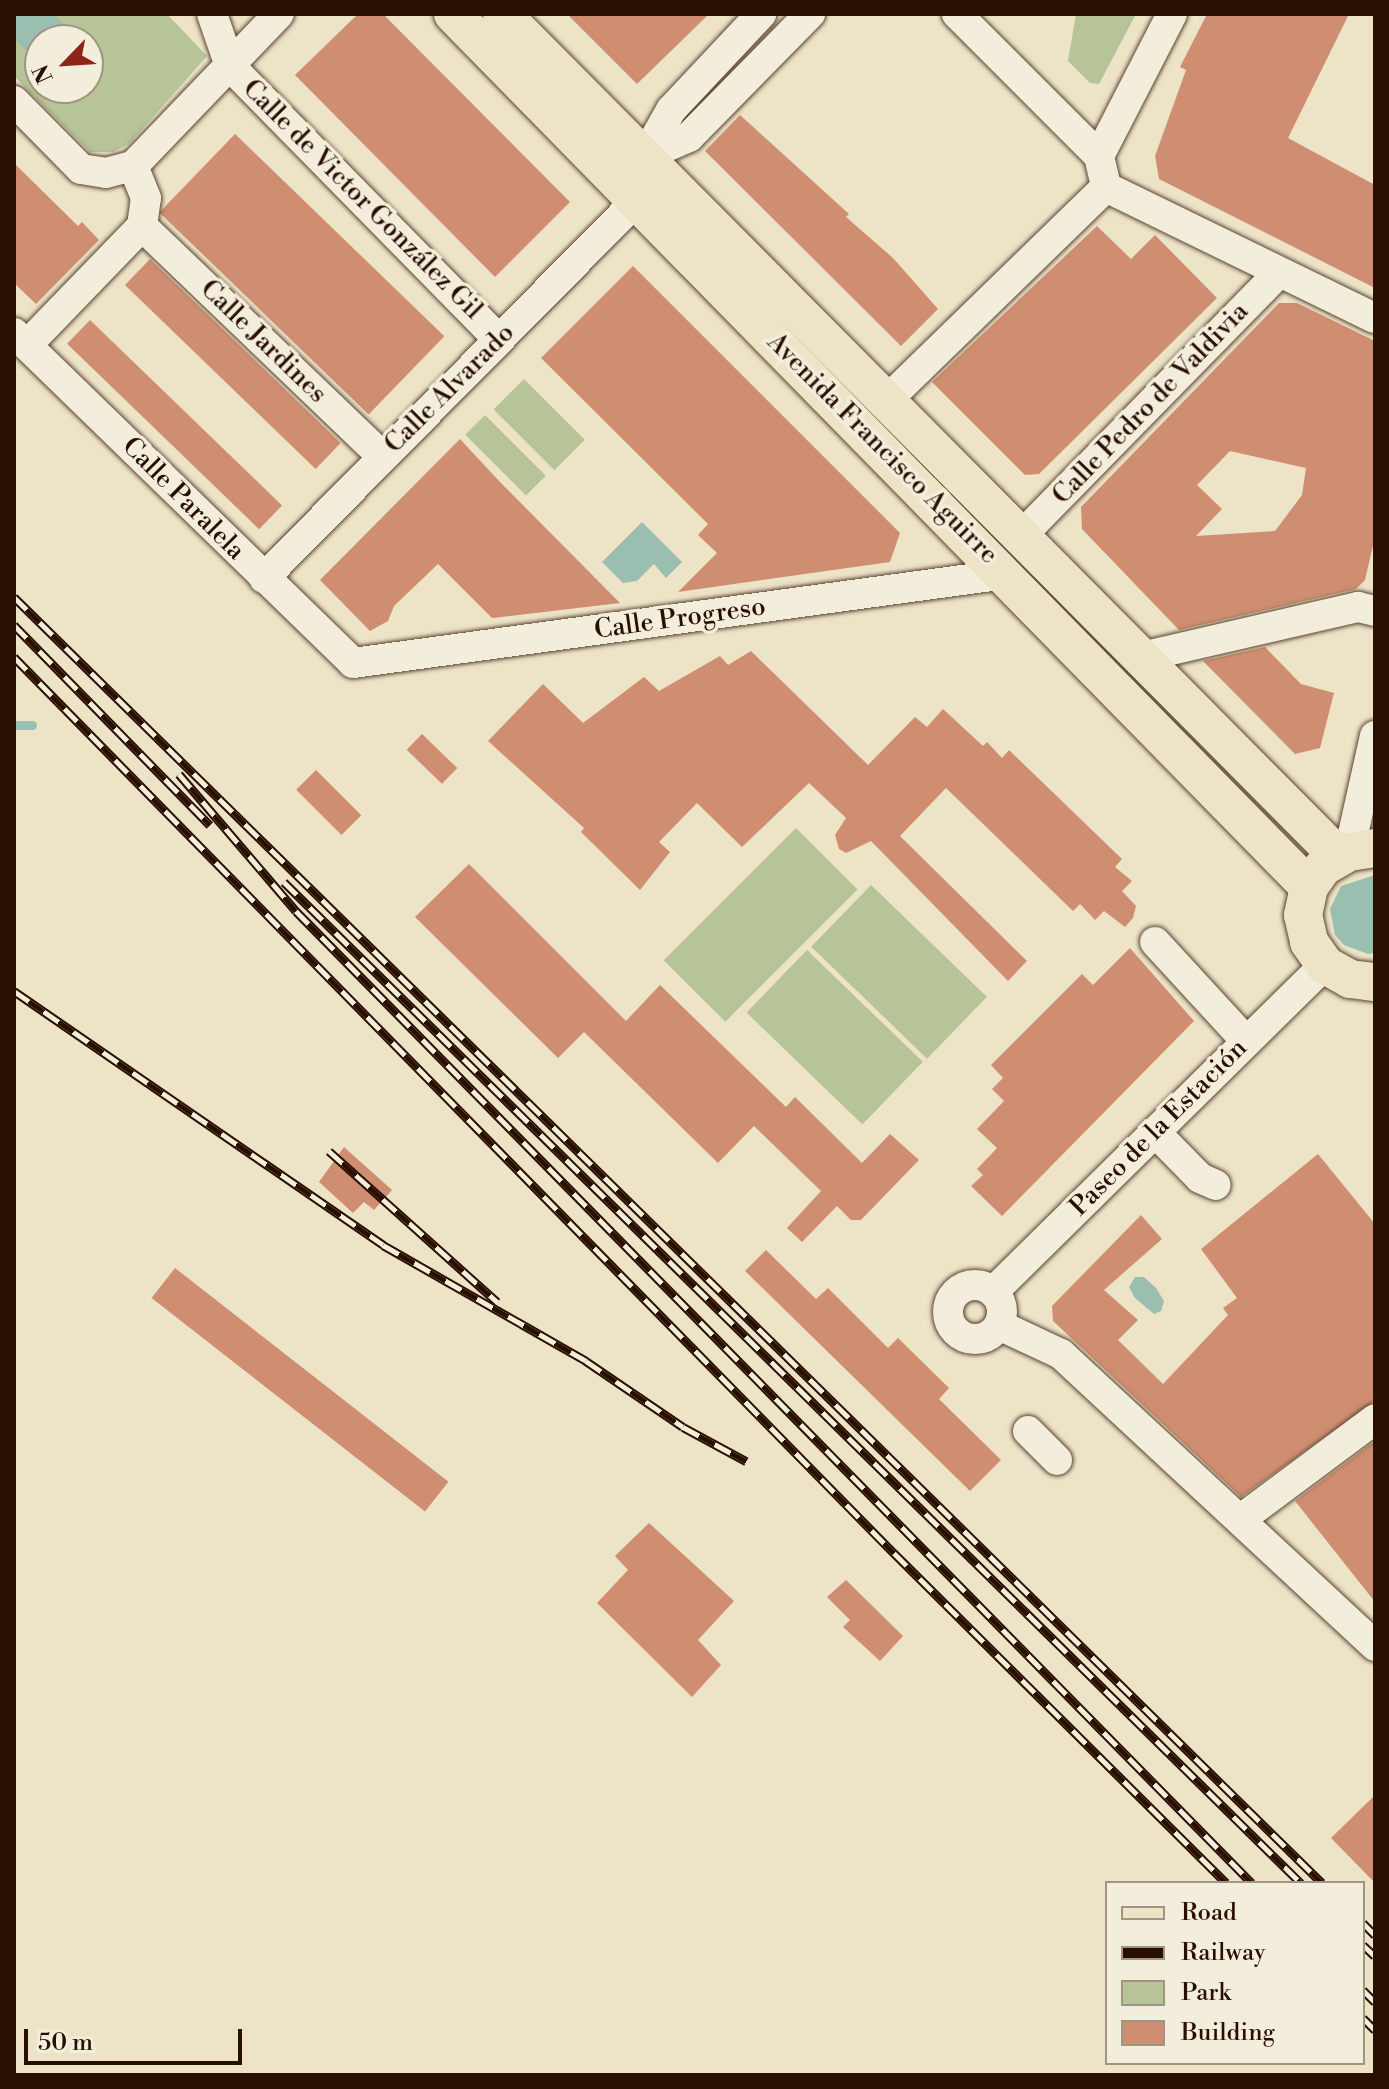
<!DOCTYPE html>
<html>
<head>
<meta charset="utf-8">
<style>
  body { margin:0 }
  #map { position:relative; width:1389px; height:2089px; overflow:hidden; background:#ede3c7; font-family:"Libre Bodoni",serif }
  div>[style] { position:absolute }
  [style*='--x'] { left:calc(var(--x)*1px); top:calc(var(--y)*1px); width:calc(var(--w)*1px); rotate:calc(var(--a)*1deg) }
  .green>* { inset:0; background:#b6c497; transform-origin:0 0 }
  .water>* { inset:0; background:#9abfb0 }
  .stream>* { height:9px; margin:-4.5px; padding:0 4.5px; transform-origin:4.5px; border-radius:4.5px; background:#9abfb0 }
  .building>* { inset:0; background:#cf8e71; transform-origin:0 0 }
  .roads { filter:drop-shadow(0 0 2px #5a4432) drop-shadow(0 0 2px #5a4432) }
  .minor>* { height:30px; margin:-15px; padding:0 15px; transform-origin:15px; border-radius:15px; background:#f3eddb }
  .minor>.ring { margin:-15px; padding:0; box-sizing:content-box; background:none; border:30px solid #f3eddb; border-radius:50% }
  .major>* { height:38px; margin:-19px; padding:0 19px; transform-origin:19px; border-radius:19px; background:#ede3c7 }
  .rail>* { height:9px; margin-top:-4.5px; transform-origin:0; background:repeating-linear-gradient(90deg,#f3eddb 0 18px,#290f00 0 36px); box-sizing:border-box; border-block:2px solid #290f00 }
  span { translate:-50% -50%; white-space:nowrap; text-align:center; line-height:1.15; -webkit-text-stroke:7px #f3eddb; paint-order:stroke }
  .street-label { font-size:26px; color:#290f00 }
  .frame { position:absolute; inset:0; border:16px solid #290f00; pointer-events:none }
  .legend { position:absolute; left:1105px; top:1881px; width:260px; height:184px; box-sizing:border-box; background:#f3eddb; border:2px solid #a29483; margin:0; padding:10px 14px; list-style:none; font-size:24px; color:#290f00 }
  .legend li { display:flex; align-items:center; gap:16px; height:40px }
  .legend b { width:40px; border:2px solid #a29483 }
  .north { position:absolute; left:24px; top:24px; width:80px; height:80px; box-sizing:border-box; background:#f3eddb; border:2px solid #a29483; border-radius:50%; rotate:245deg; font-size:22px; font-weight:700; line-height:32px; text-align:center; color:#290f00 }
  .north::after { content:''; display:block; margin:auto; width:28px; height:36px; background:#8f2418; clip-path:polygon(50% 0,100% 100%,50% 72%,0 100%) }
  .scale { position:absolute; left:24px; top:2029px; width:218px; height:36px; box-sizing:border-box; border:4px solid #290f00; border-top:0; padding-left:10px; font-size:24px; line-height:28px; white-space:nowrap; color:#290f00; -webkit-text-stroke:6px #f3eddb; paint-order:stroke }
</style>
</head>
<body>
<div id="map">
  <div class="green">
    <i style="clip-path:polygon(evenodd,14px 14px,167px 14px,207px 56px,129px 144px,113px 152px,90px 152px,14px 76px,14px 14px,40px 40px,88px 40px,88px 88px,40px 88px,40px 40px)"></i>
    <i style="clip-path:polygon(1076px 14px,1136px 14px,1099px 84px,1090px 83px,1068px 61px)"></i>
    <i style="left:524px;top:379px;width:86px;height:43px;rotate:45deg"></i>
    <i style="left:485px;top:415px;width:86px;height:28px;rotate:45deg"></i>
    <i style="left:796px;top:828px;width:87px;height:187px;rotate:45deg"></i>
    <i style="left:871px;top:885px;width:161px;height:86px;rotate:44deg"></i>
    <i style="left:807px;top:950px;width:161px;height:87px;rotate:44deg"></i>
  </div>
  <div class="water">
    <i style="clip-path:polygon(14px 14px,53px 14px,79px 40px,40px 40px,40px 65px,14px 38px)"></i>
    <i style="clip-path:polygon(642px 522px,682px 562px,666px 578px,654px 564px,637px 581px,623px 583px,602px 562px)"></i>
    <i style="clip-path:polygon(1375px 875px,1375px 953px,1368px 954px,1344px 945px,1335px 935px,1330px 909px,1341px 886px)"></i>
    <i style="clip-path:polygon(1135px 1277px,1144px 1277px,1156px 1288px,1164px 1301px,1161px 1311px,1154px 1314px,1135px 1298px,1129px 1287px)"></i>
  </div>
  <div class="stream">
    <i style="--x:14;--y:725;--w:18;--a:0"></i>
  </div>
  <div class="building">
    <i style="clip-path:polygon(358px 14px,383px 14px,570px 202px,495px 277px,295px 75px)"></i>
    <i style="clip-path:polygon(567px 14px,709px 14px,637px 84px)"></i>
    <i style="clip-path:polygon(1207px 14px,1349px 14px,1288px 138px,1375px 185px,1375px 288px,1159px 179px,1155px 156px,1186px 70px,1180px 67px)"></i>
    <i style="clip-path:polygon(740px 115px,849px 214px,846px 217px,893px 258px,938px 309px,901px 346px,705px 151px)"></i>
    <i style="left:235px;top:134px;width:291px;height:109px;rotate:44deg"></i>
    <i style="clip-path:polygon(14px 163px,78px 226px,82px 222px,99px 240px,36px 304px,14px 283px)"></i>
    <i style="clip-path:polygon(1097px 226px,1131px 259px,1155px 235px,1217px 298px,1039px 474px,1025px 475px,932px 382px)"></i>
    <i style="left:150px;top:259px;width:265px;height:36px;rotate:44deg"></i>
    <i style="clip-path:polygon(633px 266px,900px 533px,890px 562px,678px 592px,717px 553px,698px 535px,708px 524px,541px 358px)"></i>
    <i style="clip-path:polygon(evenodd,1279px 303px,1297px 303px,1375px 341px,1375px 537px,1365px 580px,1356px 589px,1179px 630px,1082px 529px,1081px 507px,1279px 303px,1230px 451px,1306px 468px,1302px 495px,1275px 531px,1196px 536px,1222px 509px,1197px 485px,1230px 451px)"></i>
    <i style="left:90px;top:320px;width:267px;height:33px;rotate:44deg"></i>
    <i style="clip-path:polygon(460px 439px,500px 482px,620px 603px,492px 618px,438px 564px,394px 606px,388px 621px,370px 631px,320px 580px)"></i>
    <i style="clip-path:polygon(1265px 647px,1301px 684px,1334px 693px,1320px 748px,1295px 754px,1203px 661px)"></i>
    <i style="clip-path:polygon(751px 651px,868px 765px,915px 717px,927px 727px,943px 709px,983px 746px,987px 742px,1002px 758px,1009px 750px,1122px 859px,1115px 867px,1132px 881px,1122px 891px,1136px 906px,1133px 918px,1125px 927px,1104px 911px,1095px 920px,1080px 904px,1073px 911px,946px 788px,900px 836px,1027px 961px,1008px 981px,871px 841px,846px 853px,839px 849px,835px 835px,846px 818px,809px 783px,742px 847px,697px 803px,659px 842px,670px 852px,640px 890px,581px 832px,584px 828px,488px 741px,543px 684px,583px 723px,644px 677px,659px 691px,720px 656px,728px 665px)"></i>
    <i style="left:422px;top:734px;width:49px;height:22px;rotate:44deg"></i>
    <i style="left:316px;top:770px;width:64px;height:28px;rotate:45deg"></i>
    <i style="clip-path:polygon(469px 864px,626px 1021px,660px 985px,786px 1107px,795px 1097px,862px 1163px,890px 1134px,919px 1160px,861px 1220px,851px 1220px,837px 1206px,802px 1242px,787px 1228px,821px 1191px,754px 1126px,718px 1163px,584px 1032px,558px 1058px,415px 917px)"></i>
    <i style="clip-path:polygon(1130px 948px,1194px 1021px,1002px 1216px,971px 1186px,983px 1175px,977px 1169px,997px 1148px,977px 1129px,1004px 1101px,992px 1089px,1003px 1078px,991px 1065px,1082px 974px,1093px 985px)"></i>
    <i style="clip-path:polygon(344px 1147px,392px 1190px,374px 1210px,364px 1202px,353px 1213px,319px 1182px)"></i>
    <i style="clip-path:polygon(1318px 1154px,1375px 1224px,1375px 1401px,1241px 1497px,1053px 1321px,1052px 1306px,1141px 1215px,1162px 1239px,1104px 1290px,1138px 1320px,1118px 1340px,1163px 1384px,1228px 1315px,1223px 1308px,1237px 1298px,1201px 1249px)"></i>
    <i style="clip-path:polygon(766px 1250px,816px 1299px,828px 1288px,888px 1348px,898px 1338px,949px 1388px,939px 1399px,1001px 1460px,970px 1491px,745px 1271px)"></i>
    <i style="left:175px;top:1268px;width:347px;height:38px;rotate:38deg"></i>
    <i style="clip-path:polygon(1375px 1441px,1375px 1602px,1295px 1501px)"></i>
    <i style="clip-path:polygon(649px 1523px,734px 1601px,698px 1640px,721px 1665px,692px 1697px,597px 1603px,628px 1570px,615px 1556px)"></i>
    <i style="clip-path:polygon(846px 1580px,903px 1636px,880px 1661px,843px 1627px,850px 1620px,827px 1597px)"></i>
    <i style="clip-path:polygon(1375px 1795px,1375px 1883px,1331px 1838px)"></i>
  </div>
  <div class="roads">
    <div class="minor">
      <i style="--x:212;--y:14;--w:55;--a:70.9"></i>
      <i style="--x:230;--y:66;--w:384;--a:45.5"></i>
      <i style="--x:957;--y:14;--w:201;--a:45"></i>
      <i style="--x:1099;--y:156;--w:32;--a:77"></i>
      <i style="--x:1106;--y:187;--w:299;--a:26"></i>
      <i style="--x:14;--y:101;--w:95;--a:45.4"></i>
      <i style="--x:81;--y:169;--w:25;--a:9"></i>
      <i style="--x:106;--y:173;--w:28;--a:-15"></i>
      <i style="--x:645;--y:156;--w:48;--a:-23.4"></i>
      <i style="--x:689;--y:137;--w:173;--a:-45.5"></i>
      <i style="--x:645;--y:156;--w:53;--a:-60.5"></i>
      <i style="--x:671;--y:110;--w:132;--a:-46.8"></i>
      <i style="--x:1099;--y:156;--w:160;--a:-62.8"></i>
      <i style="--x:142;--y:226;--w:334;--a:43.8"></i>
      <i style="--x:14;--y:333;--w:473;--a:44.2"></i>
      <i style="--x:353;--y:663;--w:659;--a:-7.76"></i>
      <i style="--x:27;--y:345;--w:165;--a:-46"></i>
      <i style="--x:142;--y:226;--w:28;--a:-82"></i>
      <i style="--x:146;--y:198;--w:35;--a:-112"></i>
      <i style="--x:133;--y:166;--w:211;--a:-46.2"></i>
      <i style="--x:886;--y:401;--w:307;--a:-44.2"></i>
      <i style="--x:1022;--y:535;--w:367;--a:-45.6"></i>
      <i style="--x:264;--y:578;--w:531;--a:-45.38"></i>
      <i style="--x:1141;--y:657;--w:223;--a:-13"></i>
      <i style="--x:1358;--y:607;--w:17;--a:13"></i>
      <i style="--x:1349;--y:852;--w:119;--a:-77.4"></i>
      <i style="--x:1155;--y:942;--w:134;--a:47.4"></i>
      <i style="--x:1155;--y:1132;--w:64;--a:45.6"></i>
      <i style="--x:1200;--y:1178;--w:17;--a:24"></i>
      <i class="ring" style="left:948px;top:1285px;width:24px;height:24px"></i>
      <i style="--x:993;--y:1292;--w:466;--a:-44.6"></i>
      <i style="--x:999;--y:1325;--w:68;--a:25.1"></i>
      <i style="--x:1061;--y:1354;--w:429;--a:42.9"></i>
      <i style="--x:1028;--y:1431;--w:41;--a:45"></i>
      <i style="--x:1241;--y:1519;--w:167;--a:-36.7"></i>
    </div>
    <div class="major">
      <i style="--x:453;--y:14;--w:1223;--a:45.56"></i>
      <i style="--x:502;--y:14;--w:1187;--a:45.2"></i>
      <i style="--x:1375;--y:848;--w:26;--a:171"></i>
      <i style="--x:1349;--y:852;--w:30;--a:150"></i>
      <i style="--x:1323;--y:867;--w:24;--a:125"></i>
      <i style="--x:1309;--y:887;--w:29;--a:102"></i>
      <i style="--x:1303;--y:915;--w:28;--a:77"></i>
      <i style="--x:1309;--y:942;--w:28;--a:55"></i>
      <i style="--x:1325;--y:965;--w:29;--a:29"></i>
      <i style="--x:1350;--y:979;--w:25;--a:7"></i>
    </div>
  </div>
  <div class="rail">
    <i style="--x:14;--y:597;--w:1834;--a:44.51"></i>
    <i style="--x:14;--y:625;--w:280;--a:45.6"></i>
    <i style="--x:14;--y:657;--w:1256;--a:45.52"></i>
    <i style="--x:894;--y:1553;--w:468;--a:44.8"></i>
    <i style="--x:179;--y:774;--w:180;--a:49.5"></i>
    <i style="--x:296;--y:911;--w:1363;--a:45.48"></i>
    <i style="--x:284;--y:882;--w:1427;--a:44.55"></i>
    <i style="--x:14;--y:991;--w:448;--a:34.5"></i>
    <i style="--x:383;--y:1245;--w:234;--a:29.7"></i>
    <i style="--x:586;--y:1361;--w:117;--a:34.2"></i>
    <i style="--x:683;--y:1427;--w:72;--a:28.4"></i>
    <i style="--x:329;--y:1151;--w:226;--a:41.9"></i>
    <i style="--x:1363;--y:1923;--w:17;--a:45"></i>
    <i style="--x:1363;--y:1945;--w:16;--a:43"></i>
    <i style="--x:1363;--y:1990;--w:17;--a:45"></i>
    <i style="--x:1363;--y:2018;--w:17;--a:45"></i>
  </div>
  <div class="street-label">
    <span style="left:362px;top:200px;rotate:45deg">Calle de Victor González Gil</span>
    <span style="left:263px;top:342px;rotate:44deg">Calle Jardines</span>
    <span style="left:450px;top:389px;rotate:-45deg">Calle Alvarado</span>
    <span style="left:1151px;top:404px;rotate:-46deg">Calle Pedro de Valdivia</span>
    <span style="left:882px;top:449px;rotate:45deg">Avenida Francisco Aguirre</span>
    <span style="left:183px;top:499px;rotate:45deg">Calle Paralela</span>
    <span style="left:680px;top:619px;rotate:-8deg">Calle Progreso</span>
    <span style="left:1159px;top:1128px;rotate:-45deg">Paseo de la Estación</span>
  </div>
  <div class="frame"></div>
  <ul class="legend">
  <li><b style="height:10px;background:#ede3c7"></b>Road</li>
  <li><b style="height:10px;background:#290f00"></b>Railway</li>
  <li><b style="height:22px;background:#b6c497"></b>Park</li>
  <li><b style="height:22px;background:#cf8e71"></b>Building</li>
  </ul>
  <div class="north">N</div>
  <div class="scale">50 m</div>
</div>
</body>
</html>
